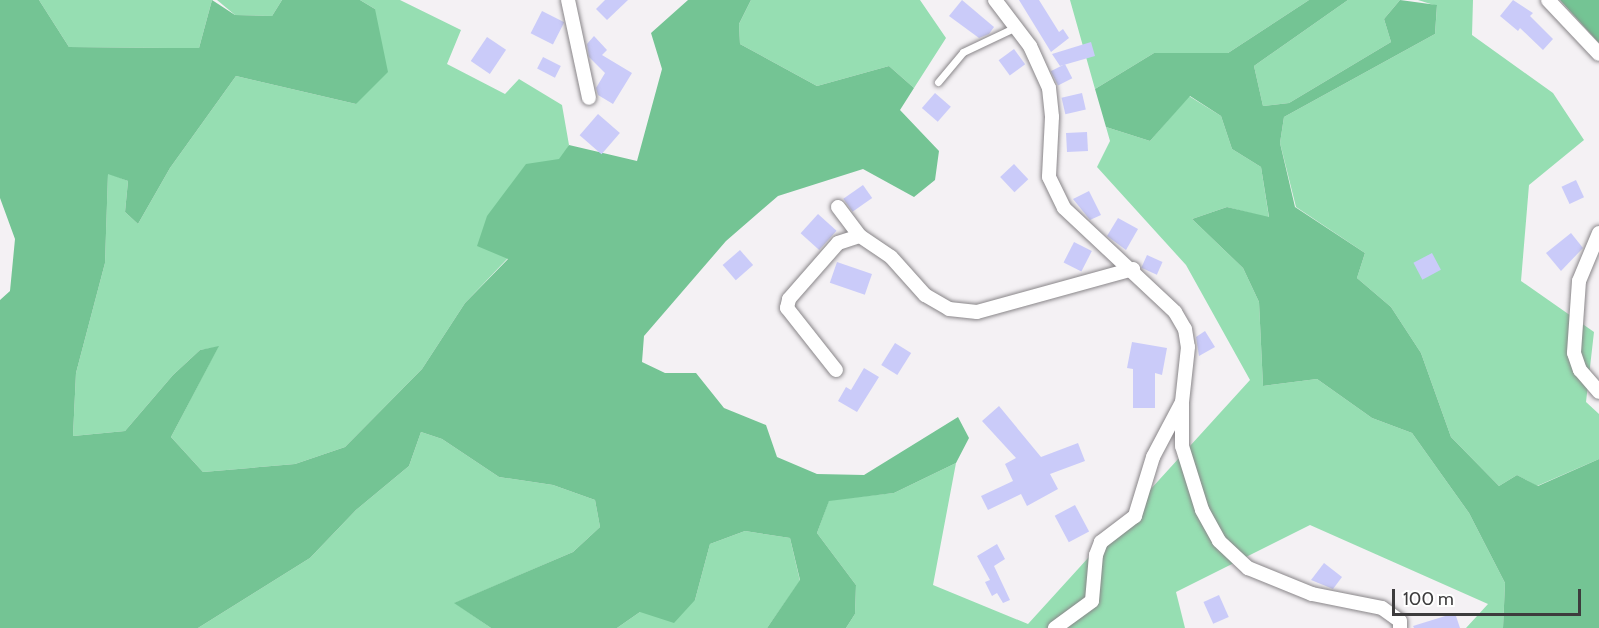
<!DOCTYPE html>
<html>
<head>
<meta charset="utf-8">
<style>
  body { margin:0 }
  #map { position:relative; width:1599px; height:628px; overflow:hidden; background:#f4f1f4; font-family:Cabin,sans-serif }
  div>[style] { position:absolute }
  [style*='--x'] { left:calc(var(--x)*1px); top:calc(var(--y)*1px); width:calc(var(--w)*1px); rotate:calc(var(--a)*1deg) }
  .green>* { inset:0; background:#96deb2 }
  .forest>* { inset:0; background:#74c494 }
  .building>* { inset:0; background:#cacbf9; transform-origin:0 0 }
  .roads { filter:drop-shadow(0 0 2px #898689) drop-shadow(0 0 2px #898689) }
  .lane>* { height:7px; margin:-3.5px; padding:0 3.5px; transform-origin:3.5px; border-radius:3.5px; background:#fff }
  .street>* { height:14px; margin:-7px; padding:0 7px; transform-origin:7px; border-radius:7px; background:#fff }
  span { translate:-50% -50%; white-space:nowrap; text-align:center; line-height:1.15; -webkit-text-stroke:6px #fff; paint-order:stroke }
  .scale { position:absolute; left:1392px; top:589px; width:189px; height:27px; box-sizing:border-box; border:3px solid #3d3c3d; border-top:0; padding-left:8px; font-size:18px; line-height:21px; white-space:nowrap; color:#3d3c3d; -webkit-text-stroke:4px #fff; paint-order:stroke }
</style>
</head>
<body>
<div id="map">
  <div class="green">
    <i style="clip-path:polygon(39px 0,212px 0,199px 48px,168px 48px,69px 47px)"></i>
    <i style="clip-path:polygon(217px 0,282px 0,272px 16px,235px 15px)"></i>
    <i style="clip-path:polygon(360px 0,400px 0,461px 30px,447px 64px,505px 94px,519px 79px,562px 105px,569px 145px,508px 258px,465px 303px,422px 369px,345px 447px,295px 464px,203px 472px,171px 437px,218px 347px,200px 350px,173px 375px,125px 431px,73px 436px,76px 373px,105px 263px,108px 173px,128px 181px,125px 212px,138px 224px,170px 168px,236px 76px,356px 104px,375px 9px)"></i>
    <i style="clip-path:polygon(751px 0,920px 0,946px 38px,914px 88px,889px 66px,817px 86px,740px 44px,739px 24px)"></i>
    <i style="clip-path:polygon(1070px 0,1309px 0,1228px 53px,1154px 53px,1095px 89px)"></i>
    <i style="clip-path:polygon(1348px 0,1400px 0,1384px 19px,1391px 42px,1289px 103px,1263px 106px,1254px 66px)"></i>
    <i style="clip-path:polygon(1418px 0,1473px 0,1472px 35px,1553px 93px,1584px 140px,1529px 185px,1521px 281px,1594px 332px,1586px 402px,1599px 414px,1599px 459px,1537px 486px,1517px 475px,1499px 486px,1451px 437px,1421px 353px,1391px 307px,1357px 278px,1365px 253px,1296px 207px,1280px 143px,1284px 117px,1435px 34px,1437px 6px)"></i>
    <i style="clip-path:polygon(1189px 96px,1221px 116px,1232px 149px,1261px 167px,1269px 218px,1227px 207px,1192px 219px,1243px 268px,1259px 302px,1263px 386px,1317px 379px,1372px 418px,1412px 433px,1469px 513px,1505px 583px,1503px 628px,1466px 628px,1488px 604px,1310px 525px,1176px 592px,1185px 628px,846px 628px,855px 614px,856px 585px,817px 533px,829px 500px,894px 493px,956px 463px,933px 585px,1028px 624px,1250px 380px,1186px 265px,1097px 167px,1110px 141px,1106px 127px,1150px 141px)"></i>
    <i style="clip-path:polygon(421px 432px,442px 439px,499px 477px,553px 485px,595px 500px,600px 527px,573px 552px,455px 603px,491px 628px,198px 628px,310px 558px,356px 510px,409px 466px)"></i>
    <i style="clip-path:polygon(745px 531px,790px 538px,800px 581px,767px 628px,617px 628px,640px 612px,695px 600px,710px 544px)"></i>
  </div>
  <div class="forest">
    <i style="clip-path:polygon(0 0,39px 0,69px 47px,168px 48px,199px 48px,212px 0,235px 15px,272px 16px,282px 0,360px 0,375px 9px,388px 72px,356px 104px,236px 76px,170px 168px,138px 224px,125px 212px,128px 181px,108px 174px,105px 263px,76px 373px,73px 436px,125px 431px,173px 375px,200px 350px,219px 346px,171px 437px,203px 472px,295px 464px,345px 447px,422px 369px,465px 303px,508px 259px,477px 246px,487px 216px,526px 164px,559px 159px,569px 145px,637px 161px,662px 69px,651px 33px,688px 0,751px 0,739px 24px,740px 44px,817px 86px,889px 66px,914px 88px,900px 110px,939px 151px,935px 180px,914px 197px,863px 169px,778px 196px,726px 241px,644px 336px,642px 362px,665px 373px,696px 373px,724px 408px,766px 425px,777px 457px,817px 474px,864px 475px,958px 417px,969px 438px,956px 463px,894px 493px,829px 501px,817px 533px,856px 585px,855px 614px,846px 628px,767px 628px,800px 580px,790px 538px,745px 531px,710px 544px,695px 600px,674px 623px,640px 612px,617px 628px,491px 628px,454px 603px,573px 552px,600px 527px,595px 500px,553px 485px,499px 477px,442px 439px,421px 432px,409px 466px,356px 510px,310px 558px,198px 628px,0 628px,0 300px,10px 291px,15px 239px,0 198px)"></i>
    <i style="clip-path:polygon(1309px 0,1348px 0,1254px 66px,1263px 106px,1289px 103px,1391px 42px,1384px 19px,1400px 0,1437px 5px,1435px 34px,1284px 117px,1280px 143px,1295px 207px,1365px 253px,1357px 278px,1391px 307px,1421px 353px,1451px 437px,1499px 486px,1517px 475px,1538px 486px,1599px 459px,1599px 628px,1503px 628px,1505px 583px,1469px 513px,1412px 433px,1372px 418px,1317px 379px,1263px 386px,1259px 302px,1243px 268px,1192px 219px,1227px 207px,1269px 217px,1261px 167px,1232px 149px,1221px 116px,1190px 96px,1150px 141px,1106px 127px,1095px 89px,1154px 53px,1228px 53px)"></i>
    <i style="clip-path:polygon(1560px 0,1599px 0,1599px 43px)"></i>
  </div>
  <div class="building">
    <i style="clip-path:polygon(605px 0,628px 0,607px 20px,596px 9px)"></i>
    <i style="clip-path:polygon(962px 0,994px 27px,989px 34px,979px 38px,949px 16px)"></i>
    <i style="clip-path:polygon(1019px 0,1039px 0,1059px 32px,1063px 29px,1069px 38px,1051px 52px)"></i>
    <i style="clip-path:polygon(1513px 0,1533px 13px,1530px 16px,1553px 39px,1543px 50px,1520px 28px,1518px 31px,1500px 16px)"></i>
    <i style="left:542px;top:11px;width:25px;height:25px;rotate:27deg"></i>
    <i style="clip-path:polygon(594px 36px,607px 50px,602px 55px,632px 73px,613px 104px,598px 95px,596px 88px,605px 73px,589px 57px,587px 44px)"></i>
    <i style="left:487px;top:37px;width:23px;height:29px;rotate:34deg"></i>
    <i style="clip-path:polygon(1091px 42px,1095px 56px,1060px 66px,1052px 54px)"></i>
    <i style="left:1014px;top:49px;width:19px;height:19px;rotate:54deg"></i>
    <i style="left:543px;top:57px;width:20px;height:13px;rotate:27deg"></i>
    <i style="left:1065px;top:64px;width:16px;height:16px;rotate:63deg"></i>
    <i style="left:935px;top:93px;width:21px;height:20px;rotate:41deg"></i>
    <i style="left:1082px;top:93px;width:17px;height:21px;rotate:77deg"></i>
    <i style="left:598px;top:114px;width:29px;height:28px;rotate:41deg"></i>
    <i style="left:1087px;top:132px;width:19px;height:21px;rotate:87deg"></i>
    <i style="left:1014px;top:164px;width:21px;height:19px;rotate:47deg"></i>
    <i style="left:1576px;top:180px;width:19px;height:16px;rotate:65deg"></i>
    <i style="left:863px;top:185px;width:16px;height:24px;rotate:55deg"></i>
    <i style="clip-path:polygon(1089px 191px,1101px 215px,1090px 220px,1073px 199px)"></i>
    <i style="left:818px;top:214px;width:25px;height:26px;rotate:42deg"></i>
    <i style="clip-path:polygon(1118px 218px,1138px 229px,1126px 250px,1107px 236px)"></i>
    <i style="clip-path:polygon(1571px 233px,1583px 248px,1561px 271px,1546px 253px)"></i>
    <i style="left:1074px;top:242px;width:20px;height:23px;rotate:27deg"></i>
    <i style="left:740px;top:250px;width:20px;height:23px;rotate:49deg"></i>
    <i style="left:1432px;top:253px;width:19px;height:21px;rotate:62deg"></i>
    <i style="left:1147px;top:255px;width:17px;height:14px;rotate:24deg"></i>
    <i style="left:837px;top:262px;width:37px;height:22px;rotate:19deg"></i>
    <i style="clip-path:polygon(1205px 331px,1215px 347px,1199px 356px,1196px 337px)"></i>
    <i style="clip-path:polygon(1132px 342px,1167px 348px,1162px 375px,1155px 373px,1155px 408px,1133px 408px,1133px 369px,1127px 368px)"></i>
    <i style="left:895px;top:343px;width:19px;height:26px;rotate:32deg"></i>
    <i style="clip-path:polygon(864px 368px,879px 377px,857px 412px,838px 401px,846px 387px,851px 390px)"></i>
    <i style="clip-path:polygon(999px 406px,1041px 457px,1078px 443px,1085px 461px,1050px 474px,1058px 489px,1027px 506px,1021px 494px,988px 510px,981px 496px,1013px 481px,1005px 464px,1016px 458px,982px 421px)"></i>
    <i style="left:1075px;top:505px;width:30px;height:23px;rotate:62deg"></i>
    <i style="clip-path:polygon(997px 544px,1005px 559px,994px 566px,1010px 600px,1003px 603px,997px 593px,992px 596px,985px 582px,990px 580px,977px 556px)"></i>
    <i style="clip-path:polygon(1324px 563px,1342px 577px,1333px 589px,1311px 580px)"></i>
    <i style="left:1219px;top:595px;width:24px;height:17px;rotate:66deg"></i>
    <i style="clip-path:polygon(1455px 613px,1460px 628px,1414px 628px,1413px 626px)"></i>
  </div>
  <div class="roads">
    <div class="lane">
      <i style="--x:938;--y:82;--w:39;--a:-50"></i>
      <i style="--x:963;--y:52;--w:59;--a:-25.3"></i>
    </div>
    <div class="street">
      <i style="--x:568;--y:0;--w:100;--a:77.9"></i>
      <i style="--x:995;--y:0;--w:58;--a:52.7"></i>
      <i style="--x:1030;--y:46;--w:46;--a:65.7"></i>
      <i style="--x:1049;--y:88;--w:29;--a:84"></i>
      <i style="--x:1052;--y:117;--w:60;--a:92.9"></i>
      <i style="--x:1049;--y:177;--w:34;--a:64"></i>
      <i style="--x:1064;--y:208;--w:152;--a:43.1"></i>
      <i style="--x:1175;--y:312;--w:20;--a:60"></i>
      <i style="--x:1185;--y:329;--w:18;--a:81"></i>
      <i style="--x:1188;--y:347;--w:55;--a:96.2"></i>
      <i style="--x:1182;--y:402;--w:62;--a:117.8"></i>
      <i style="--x:1153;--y:457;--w:62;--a:107"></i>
      <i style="--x:1135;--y:516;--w:43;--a:142.6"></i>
      <i style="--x:1101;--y:542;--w:14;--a:111"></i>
      <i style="--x:1096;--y:555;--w:46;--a:95"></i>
      <i style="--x:1092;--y:601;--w:46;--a:143.9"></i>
      <i style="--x:1548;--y:0;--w:74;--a:46.6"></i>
      <i style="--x:838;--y:207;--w:36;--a:53"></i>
      <i style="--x:860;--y:236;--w:37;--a:34"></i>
      <i style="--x:891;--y:257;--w:51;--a:48.2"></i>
      <i style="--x:925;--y:295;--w:28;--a:30"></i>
      <i style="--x:949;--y:309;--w:28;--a:6"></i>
      <i style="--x:977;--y:312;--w:162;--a:-15.4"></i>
      <i style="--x:1599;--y:233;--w:52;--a:112.6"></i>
      <i style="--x:1579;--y:281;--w:72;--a:94"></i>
      <i style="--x:1574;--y:353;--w:18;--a:71"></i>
      <i style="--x:1580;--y:370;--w:29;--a:49"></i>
      <i style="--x:836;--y:370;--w:79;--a:-128.3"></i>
      <i style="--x:787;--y:308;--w:9;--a:-77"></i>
      <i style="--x:789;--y:299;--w:74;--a:-48.8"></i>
      <i style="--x:838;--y:243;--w:23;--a:-18"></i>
      <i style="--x:1182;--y:404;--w:42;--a:90"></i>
      <i style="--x:1182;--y:446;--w:67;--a:72.6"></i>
      <i style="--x:1202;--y:510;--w:35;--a:61"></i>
      <i style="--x:1219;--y:541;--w:40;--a:43"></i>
      <i style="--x:1248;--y:568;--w:69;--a:22.1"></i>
      <i style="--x:1312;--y:594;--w:71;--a:11.3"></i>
      <i style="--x:1382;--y:608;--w:22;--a:36"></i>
      <i style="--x:1400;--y:621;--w:7;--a:90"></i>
    </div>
  </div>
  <div class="scale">100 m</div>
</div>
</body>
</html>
